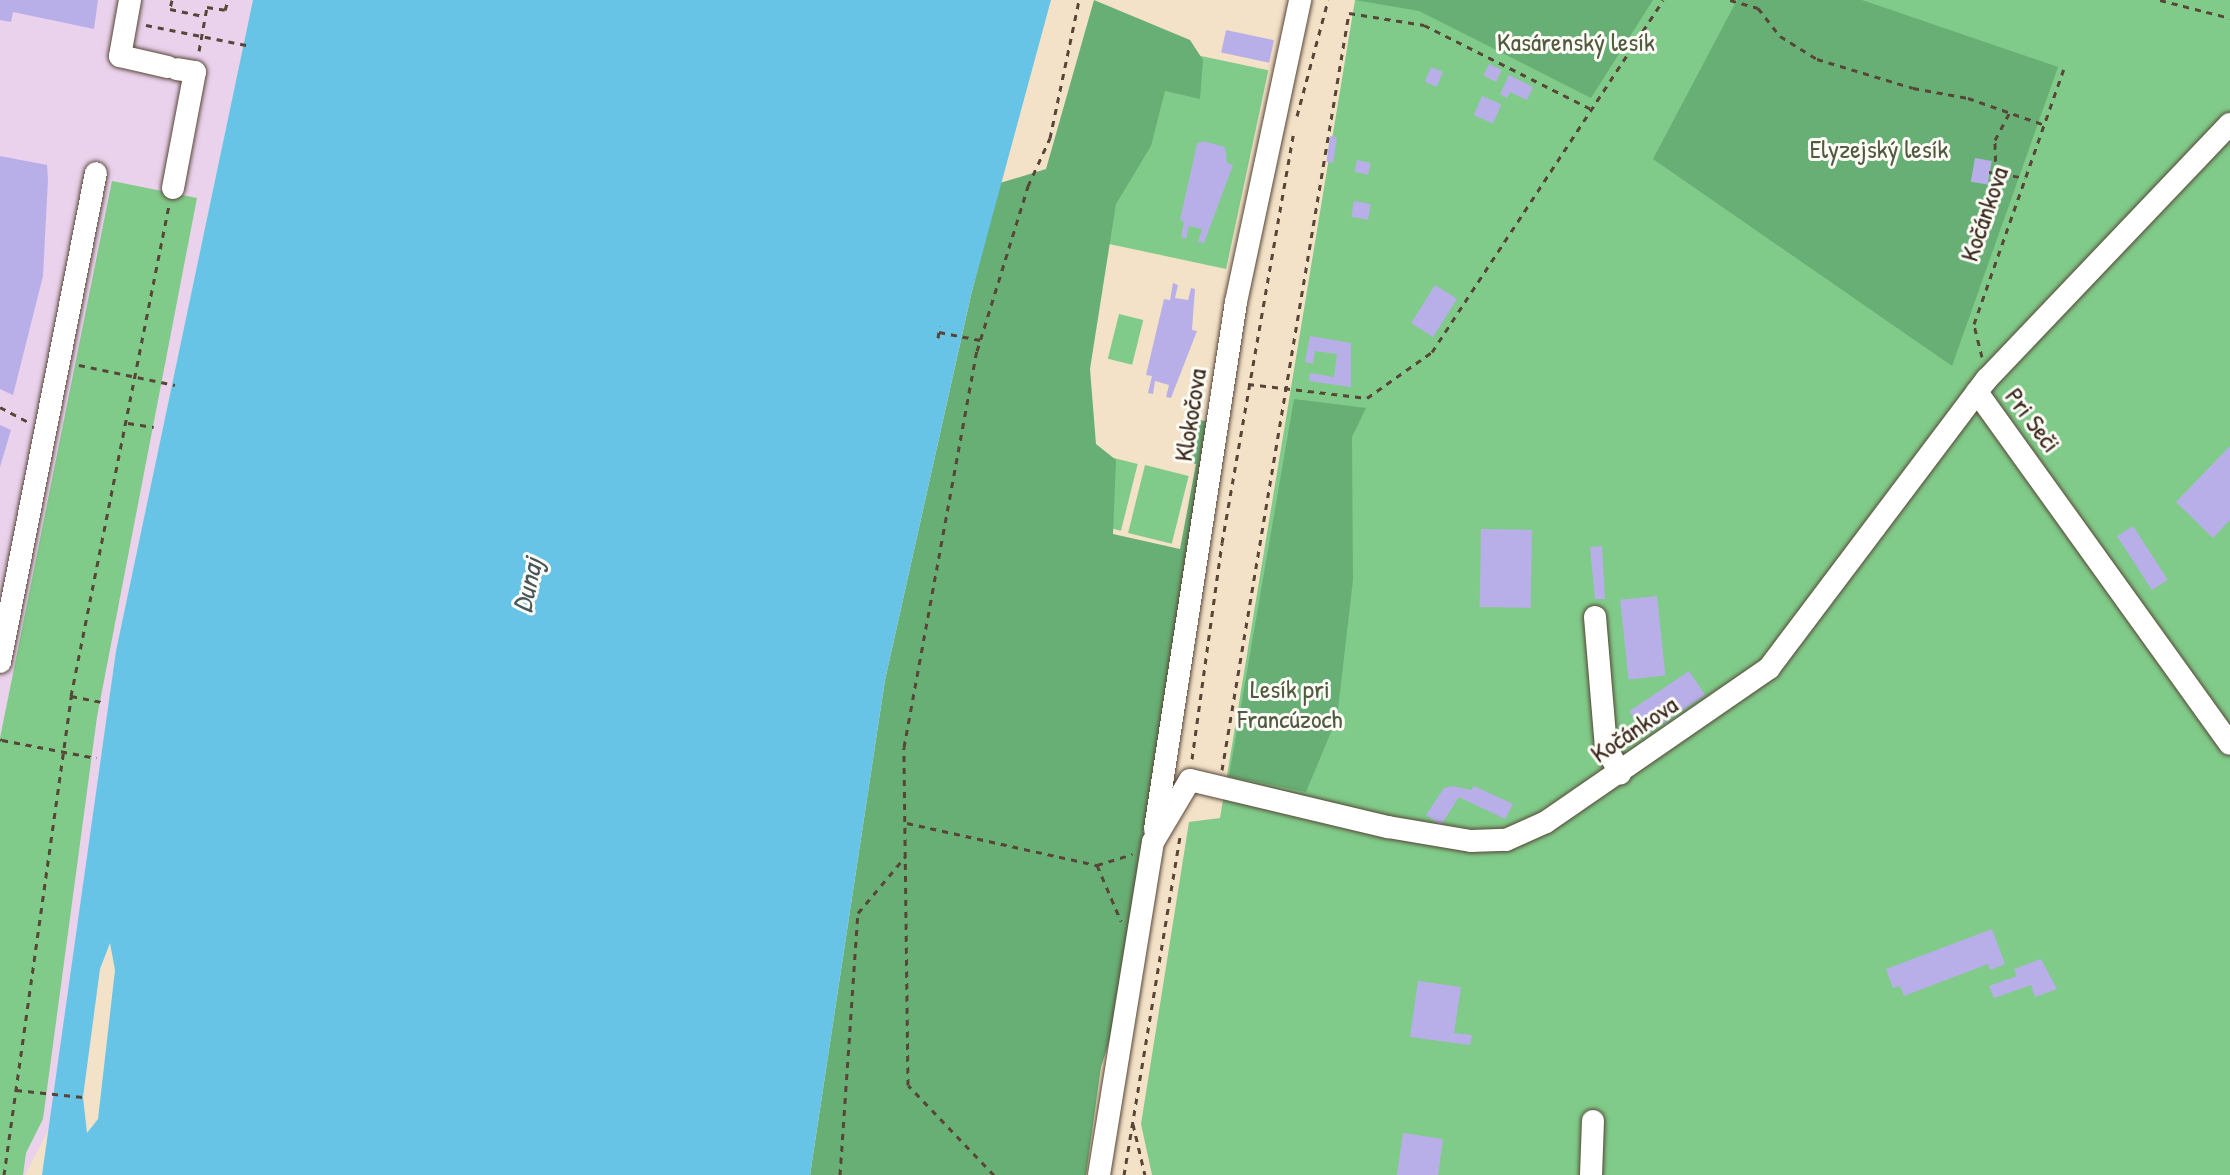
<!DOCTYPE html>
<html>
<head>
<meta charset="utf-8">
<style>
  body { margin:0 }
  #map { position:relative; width:2230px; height:1175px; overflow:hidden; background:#f4e2c8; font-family:"Patrick Hand",sans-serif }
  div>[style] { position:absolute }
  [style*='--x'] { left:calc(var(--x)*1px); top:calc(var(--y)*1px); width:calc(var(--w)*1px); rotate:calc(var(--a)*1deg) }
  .built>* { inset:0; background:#ead1ec }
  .green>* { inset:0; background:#80cb89; transform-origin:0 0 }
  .forest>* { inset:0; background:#68af75 }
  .water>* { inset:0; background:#68c4e6 }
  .pier>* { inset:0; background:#f4e2c8 }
  .building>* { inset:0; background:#b9afe8; transform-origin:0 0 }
  .path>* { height:3px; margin-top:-1.5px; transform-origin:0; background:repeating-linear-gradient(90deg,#574638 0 6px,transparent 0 12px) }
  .roads { filter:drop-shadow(0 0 2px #574638) drop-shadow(0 0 2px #574638) }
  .minor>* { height:22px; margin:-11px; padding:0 11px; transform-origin:11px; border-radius:11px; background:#fff }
  .path-bridge>* { height:3px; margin-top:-1.5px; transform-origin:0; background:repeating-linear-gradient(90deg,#574638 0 6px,transparent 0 12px) }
  span { translate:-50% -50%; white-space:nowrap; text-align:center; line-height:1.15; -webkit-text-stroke:6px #fdfcf7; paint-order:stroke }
  .park-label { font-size:26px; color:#505a3e }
  .street-label { font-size:26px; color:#3b2a1e }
  .water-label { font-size:28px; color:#48585a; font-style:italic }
</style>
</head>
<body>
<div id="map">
  <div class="built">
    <i style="clip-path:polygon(0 0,253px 0,116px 651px,50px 1127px,25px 1175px,0 1175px)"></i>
  </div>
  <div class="green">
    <i style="clip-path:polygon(1355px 0,2230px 0,2230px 1175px,1152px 1175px,1141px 1124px,1189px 822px,1220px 818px)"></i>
    <i style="left:1149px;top:45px;width:122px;height:203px;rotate:12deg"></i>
    <i style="clip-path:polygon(112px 181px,197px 198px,97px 717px,43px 1119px,26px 1153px,23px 1175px,0 1175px,0 738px)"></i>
    <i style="left:1119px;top:314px;width:25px;height:46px;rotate:14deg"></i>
    <i style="left:1094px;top:453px;width:45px;height:69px;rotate:14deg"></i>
    <i style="left:1145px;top:465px;width:45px;height:70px;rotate:14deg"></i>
  </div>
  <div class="forest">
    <i style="clip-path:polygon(1094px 0,1190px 40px,1203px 60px,1200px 99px,1165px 91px,1151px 146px,1116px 204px,1090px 369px,1096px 444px,1116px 460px,1113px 534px,1180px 549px,1196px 464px,1179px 459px,1186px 418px,1212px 422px,1123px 999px,1101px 1067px,1086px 1175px,810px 1175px,885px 680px,971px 295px,1000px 183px,1046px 169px)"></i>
    <i style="clip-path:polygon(1355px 0,1653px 0,1591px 98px,1419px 11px)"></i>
    <i style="clip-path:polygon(1737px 0,1862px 0,2058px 67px,1952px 366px,1653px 159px)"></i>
    <i style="clip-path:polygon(1294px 399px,1366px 408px,1352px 437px,1353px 580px,1337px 718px,1306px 792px,1229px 776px)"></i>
  </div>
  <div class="water">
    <i style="clip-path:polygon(253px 0,1051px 0,971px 295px,885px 680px,810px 1175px,42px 1175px,116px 651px)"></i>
  </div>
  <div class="pier">
    <i style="clip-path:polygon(110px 943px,115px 970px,98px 1119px,87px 1133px,83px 1097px,100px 969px)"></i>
  </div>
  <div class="building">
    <i style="clip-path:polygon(0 0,98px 0,94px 29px,13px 12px,11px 22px,0 20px)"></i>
    <i style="left:1226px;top:30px;width:49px;height:23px;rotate:12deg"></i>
    <i style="left:1489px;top:64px;width:14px;height:13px;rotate:25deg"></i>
    <i style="left:1431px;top:67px;width:13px;height:16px;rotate:23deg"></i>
    <i style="clip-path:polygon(1509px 75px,1533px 87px,1527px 100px,1510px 92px,1507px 98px,1500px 94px)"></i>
    <i style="left:1482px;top:96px;width:21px;height:21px;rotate:23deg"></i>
    <i style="left:1330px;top:136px;width:7px;height:26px;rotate:8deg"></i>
    <i style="clip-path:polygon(1203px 141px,1225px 147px,1227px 163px,1233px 165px,1204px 243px,1198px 242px,1202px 229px,1189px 226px,1186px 239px,1181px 237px,1184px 222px,1180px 220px,1197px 144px)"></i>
    <i style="clip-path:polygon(0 156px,47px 165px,48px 179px,43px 276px,13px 395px,0 389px)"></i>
    <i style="left:1975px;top:158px;width:17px;height:24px;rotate:10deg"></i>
    <i style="left:1357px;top:160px;width:14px;height:12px;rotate:12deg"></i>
    <i style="left:1354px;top:201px;width:17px;height:16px;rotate:10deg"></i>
    <i style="clip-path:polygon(1173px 283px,1178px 285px,1175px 298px,1188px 300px,1191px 288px,1195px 289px,1192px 330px,1197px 331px,1171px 398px,1166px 397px,1169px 385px,1155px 381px,1153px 394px,1148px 393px,1152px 376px,1146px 375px,1164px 299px,1170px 300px)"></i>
    <i style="left:1435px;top:285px;width:26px;height:45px;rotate:32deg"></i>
    <i style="clip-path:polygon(1310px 336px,1351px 343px,1351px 387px,1309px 381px,1310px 373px,1334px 377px,1337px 354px,1315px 351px,1313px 364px,1305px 362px)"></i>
    <i style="clip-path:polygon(0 425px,11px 430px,0 467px)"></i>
    <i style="clip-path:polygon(2230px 446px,2230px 520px,2213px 538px,2176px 502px)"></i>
    <i style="left:2133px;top:526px;width:64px;height:19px;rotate:57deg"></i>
    <i style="left:1481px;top:529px;width:51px;height:78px;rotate:1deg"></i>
    <i style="clip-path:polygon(1602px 546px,1605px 599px,1595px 599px,1590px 547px)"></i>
    <i style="left:1657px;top:596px;width:80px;height:37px;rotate:84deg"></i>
    <i style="left:1689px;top:671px;width:29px;height:72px;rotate:56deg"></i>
    <i style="clip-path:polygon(1453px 786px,1471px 790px,1474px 786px,1513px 804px,1505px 819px,1459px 797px,1441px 825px,1426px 815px,1444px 788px)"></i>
    <i style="clip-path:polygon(1992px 929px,2005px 964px,1990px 970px,1988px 964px,1904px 996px,1900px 986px,1893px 988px,1886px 969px)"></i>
    <i style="clip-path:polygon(2041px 959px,2057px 989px,2035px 997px,2031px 985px,1994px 998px,1989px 986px,2017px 976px,2014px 969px)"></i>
    <i style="clip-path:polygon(1418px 981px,1461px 987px,1454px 1033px,1472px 1035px,1470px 1045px,1410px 1037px)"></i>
    <i style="clip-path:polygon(1403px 1133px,1443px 1139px,1438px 1175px,1397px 1175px)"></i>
  </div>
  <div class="path">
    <i style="--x:172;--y:0;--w:9;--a:103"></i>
    <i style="--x:170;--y:9;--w:35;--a:12"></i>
    <i style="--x:1730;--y:0;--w:29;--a:16"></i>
    <i style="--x:1758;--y:8;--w:36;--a:52"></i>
    <i style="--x:1780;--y:36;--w:44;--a:31.9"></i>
    <i style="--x:1817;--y:59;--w:100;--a:16.8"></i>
    <i style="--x:1913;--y:88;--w:56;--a:10.3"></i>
    <i style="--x:1968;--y:98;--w:82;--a:19.3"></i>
    <i style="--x:2160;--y:0;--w:72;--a:14.4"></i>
    <i style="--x:199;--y:51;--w:45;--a:-79.7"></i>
    <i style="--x:207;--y:7;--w:18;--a:9"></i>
    <i style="--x:225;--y:10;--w:10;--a:-73"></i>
    <i style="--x:1297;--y:116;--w:120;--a:-75"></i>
    <i style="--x:1989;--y:172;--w:36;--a:9"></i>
    <i style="--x:1996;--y:173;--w:33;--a:-92"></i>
    <i style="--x:1995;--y:140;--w:30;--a:-62"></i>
    <i style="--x:939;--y:332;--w:42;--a:11"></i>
    <i style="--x:938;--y:338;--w:12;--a:-81"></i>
    <i style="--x:1982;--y:357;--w:34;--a:-104"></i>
    <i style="--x:1974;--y:324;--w:270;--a:-70.6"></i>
    <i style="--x:1248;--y:384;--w:120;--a:6.7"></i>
    <i style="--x:1367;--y:398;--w:80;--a:-35.3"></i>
    <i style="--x:1432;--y:352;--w:421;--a:-56.7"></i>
    <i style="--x:0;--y:407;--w:32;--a:28"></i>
    <i style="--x:128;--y:423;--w:26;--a:9"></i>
    <i style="--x:71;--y:696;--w:32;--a:11"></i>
    <i style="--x:0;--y:739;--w:2;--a:27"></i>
    <i style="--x:1192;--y:759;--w:218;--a:-82.1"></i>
    <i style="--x:1222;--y:543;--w:414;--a:-80.1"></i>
    <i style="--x:1222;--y:770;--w:768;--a:-80.48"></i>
    <i style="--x:1349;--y:13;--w:76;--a:9.1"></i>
    <i style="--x:1424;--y:25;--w:187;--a:26.7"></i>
    <i style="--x:907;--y:823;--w:195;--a:12.5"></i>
    <i style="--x:1097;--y:865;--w:61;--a:66.8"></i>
    <i style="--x:1097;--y:865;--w:37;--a:-17"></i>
    <i style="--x:16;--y:1090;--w:67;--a:6"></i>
    <i style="--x:1133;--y:1124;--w:52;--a:76.8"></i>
    <i style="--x:4;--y:1175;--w:484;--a:-82"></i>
    <i style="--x:71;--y:696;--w:501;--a:-78.71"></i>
    <i style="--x:840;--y:1175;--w:263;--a:-86.1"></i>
    <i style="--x:858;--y:913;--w:73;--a:-50"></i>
    <i style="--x:994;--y:1175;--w:124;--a:-133.7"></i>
    <i style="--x:908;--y:1085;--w:338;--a:-90.7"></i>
    <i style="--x:904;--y:747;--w:403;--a:-79.6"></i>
    <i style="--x:977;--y:351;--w:173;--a:-72.8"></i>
    <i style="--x:1028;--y:186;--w:53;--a:-65.4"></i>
    <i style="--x:1050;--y:138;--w:141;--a:-78.1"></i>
    <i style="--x:1124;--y:1175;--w:342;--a:-80.6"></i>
  </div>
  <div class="roads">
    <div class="minor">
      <i style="--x:130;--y:0;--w:57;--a:100.1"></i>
      <i style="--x:120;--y:56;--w:49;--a:12.9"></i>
      <i style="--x:173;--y:188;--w:118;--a:-79.3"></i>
      <i style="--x:195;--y:72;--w:18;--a:-171"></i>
      <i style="--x:1977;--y:392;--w:433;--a:54.3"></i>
      <i style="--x:1595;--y:617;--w:130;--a:85.2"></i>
      <i style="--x:1606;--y:747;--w:30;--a:62"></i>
      <i style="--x:0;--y:662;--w:498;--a:-78.9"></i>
      <i style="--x:1155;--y:829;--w:533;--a:-81.26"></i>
      <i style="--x:1236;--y:302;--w:309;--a:-78"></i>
      <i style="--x:1099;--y:1175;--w:337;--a:-80.8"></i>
      <i style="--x:1153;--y:842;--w:72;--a:-59.2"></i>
      <i style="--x:1190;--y:780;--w:204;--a:13.4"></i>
      <i style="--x:1388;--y:827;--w:84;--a:9.6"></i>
      <i style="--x:1471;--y:841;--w:35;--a:-2"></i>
      <i style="--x:1506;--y:840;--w:44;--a:-24.2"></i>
      <i style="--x:1546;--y:822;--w:271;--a:-34.6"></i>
      <i style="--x:1769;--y:668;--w:362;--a:-53"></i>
      <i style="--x:1987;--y:379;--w:352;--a:-46.4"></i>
      <i style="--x:1591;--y:1175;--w:54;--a:-87.9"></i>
    </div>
  </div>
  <div class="path-bridge">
    <i style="--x:146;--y:25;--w:102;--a:11.3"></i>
    <i style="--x:79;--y:365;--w:98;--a:11.8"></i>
    <i style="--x:2;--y:740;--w:96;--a:10.8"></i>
  </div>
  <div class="park-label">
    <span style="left:1576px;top:42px">Kasárenský lesík</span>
    <span style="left:1879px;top:149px">Elyzejský lesík</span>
    <span style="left:1290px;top:704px">Lesík pri<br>Francúzoch</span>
  </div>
  <div class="street-label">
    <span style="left:1984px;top:214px;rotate:-71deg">Kočánkova</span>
    <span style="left:1190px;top:415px;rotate:-81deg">Klokočova</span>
    <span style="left:2033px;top:420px;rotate:53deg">Pri Seči</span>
    <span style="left:1634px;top:729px;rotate:-34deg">Kočánkova</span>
  </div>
  <div class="water-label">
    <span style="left:527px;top:585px;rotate:-77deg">Dunaj</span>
  </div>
</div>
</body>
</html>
